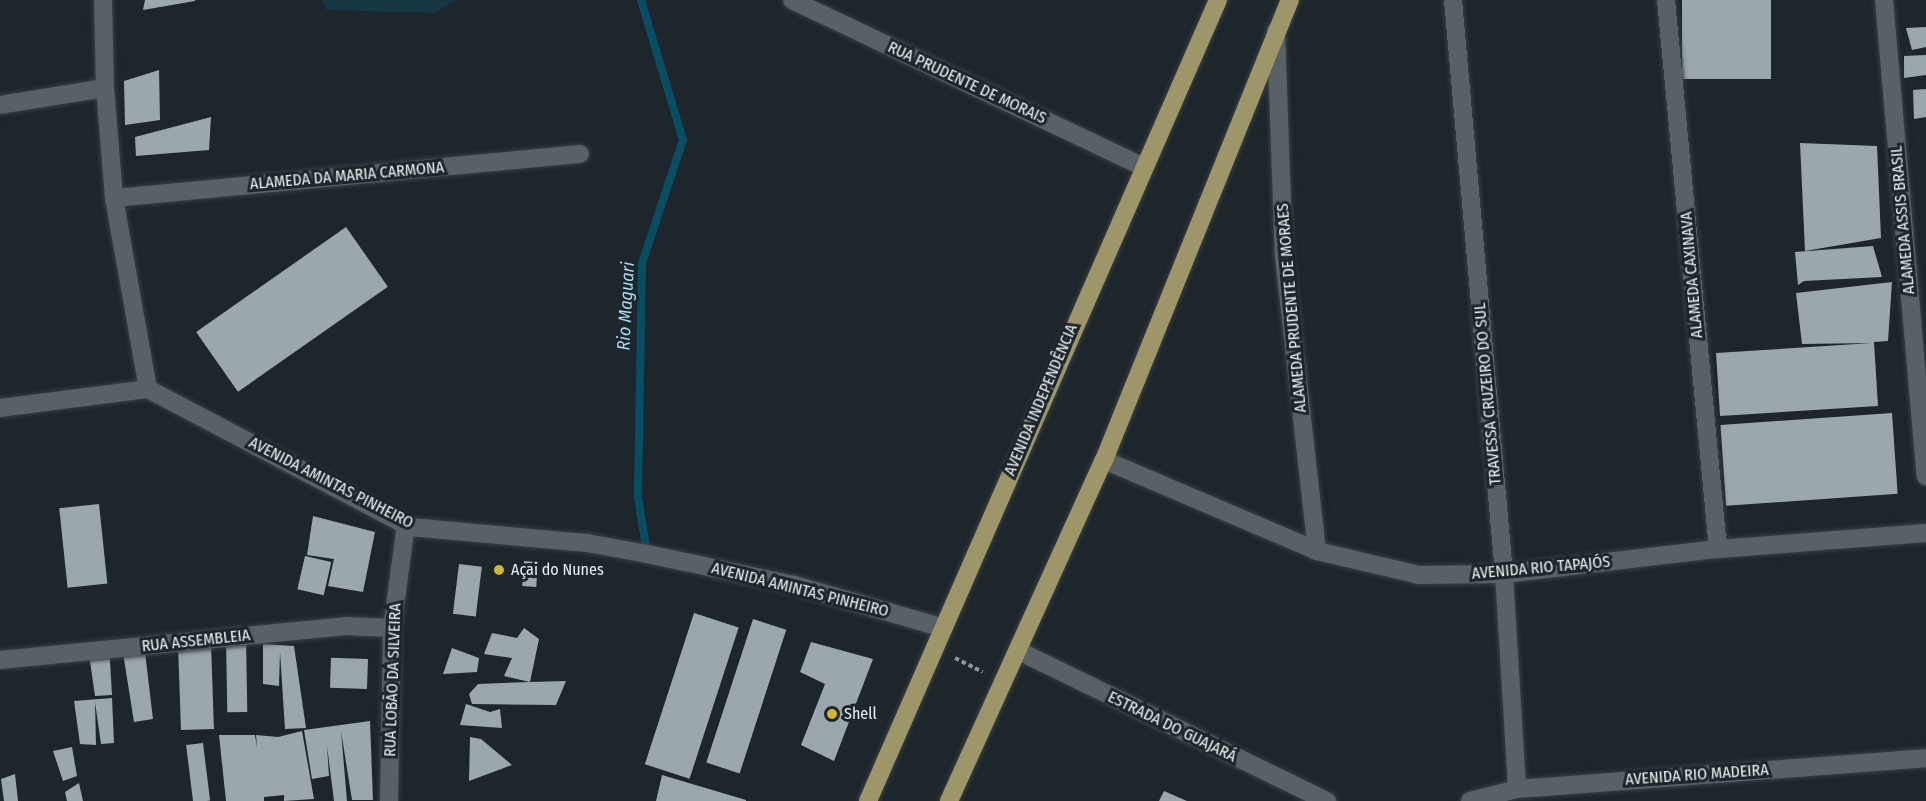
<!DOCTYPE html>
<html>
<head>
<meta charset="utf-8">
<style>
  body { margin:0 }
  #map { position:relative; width:1926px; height:801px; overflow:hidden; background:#1d262a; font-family:"Fira Sans Condensed",sans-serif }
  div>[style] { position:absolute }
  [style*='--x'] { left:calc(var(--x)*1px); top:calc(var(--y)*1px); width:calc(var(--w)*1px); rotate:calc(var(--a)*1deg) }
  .green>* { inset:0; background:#173643 }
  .stream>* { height:8px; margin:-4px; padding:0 4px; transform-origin:4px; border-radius:4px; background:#064d65 }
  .building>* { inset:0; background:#9ba7ac; transform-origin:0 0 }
  .path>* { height:4px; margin-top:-2px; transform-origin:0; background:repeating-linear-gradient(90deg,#8d9498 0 4.5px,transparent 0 7.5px) }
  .roads { filter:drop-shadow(0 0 2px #394044) drop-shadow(0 0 2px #394044) }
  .minor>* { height:18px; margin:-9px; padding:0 9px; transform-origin:9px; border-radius:9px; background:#576166 }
  .major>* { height:18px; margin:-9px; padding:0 9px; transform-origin:9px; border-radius:9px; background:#9d9668 }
  .dots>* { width:16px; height:16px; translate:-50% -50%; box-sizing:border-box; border:3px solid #1d262a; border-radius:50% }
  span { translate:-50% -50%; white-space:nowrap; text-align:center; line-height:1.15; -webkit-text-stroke:6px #1d262a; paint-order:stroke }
  .street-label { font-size:16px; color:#e9eff2 }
  .poi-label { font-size:16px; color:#e9eff2 }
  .left { translate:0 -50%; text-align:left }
  .water-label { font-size:18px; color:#a8daf2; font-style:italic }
</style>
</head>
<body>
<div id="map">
  <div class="green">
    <i style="clip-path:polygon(321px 0,455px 0,434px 13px,327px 10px)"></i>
  </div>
  <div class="stream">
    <i style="--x:641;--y:0;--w:146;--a:73.3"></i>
    <i style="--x:683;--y:140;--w:130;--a:108.4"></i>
    <i style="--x:642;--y:263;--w:234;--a:91"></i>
    <i style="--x:638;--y:497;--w:57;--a:80.9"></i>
  </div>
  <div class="building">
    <i style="clip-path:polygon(145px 0,195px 0,195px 1px,143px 10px)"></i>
    <i style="left:1682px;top:0;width:89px;height:79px"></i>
    <i style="clip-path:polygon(1926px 27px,1926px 47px,1912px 50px,1906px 28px)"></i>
    <i style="clip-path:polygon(1926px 55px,1926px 75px,1904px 78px,1904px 56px)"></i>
    <i style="clip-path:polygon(159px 70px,160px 120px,125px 125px,124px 81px)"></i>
    <i style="clip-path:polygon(1926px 89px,1926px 117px,1914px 119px,1913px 90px)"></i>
    <i style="clip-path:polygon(211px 117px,209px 150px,136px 156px,135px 137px)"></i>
    <i style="clip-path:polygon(1800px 143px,1877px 146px,1881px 238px,1805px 251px)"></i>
    <i style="left:346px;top:227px;width:73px;height:183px;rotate:55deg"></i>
    <i style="clip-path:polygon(1873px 246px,1882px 277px,1804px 281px,1798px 285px,1795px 252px)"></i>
    <i style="clip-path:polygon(1892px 282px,1888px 341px,1874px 342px,1878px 406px,1720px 416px,1716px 353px,1872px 343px,1802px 344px,1796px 293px)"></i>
    <i style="left:1892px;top:413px;width:81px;height:172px;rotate:86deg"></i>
    <i style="left:99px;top:504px;width:80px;height:40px;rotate:84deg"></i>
    <i style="clip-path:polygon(313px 516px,375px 532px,363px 592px,328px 586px,334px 559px,307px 555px)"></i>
    <i style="left:305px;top:556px;width:27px;height:34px;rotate:13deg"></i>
    <i style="left:524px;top:561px;width:14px;height:25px;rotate:4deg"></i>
    <i style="left:459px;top:564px;width:23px;height:50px;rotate:7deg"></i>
    <i style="left:694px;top:613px;width:47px;height:159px;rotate:18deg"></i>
    <i style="left:753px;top:619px;width:35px;height:151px;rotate:18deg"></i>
    <i style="clip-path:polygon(524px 628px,539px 639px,530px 682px,566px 681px,556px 705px,472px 704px,469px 694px,478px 684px,530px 682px,504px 676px,512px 658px,484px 654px,492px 633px,517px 638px)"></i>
    <i style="left:246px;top:637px;width:75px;height:20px;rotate:89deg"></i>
    <i style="clip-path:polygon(811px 642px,873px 659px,834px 761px,801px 745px,825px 684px,800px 672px)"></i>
    <i style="clip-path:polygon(109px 644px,112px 695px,95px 696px,88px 647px)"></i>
    <i style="left:211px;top:644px;width:85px;height:33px;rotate:88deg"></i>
    <i style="clip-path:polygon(263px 644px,294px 646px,306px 728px,285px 729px,280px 652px,279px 686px,263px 684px)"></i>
    <i style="clip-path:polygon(452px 648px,479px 658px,477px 672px,443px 674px)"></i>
    <i style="clip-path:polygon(145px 652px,153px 719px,134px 722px,123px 653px)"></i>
    <i style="left:368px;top:659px;width:30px;height:37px;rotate:92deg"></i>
    <i style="clip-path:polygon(112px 698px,114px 743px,101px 744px,95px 702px,96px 745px,80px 744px,74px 701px)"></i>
    <i style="clip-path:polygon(466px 704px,490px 712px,500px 709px,502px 728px,460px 725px)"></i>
    <i style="clip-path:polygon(370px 721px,373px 800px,352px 800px,341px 731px,347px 801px,334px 801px,327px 746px,329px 776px,312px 779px,304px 730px)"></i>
    <i style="clip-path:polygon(302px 731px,314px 799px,284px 801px,284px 795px,264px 797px,264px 801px,226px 801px,219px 735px,255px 735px,257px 748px,256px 735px,278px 737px)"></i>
    <i style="clip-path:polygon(470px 737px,481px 739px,512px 765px,469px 781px)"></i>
    <i style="left:203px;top:743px;width:58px;height:17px;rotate:83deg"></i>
    <i style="clip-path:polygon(72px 747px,77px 776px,63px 781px,53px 751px)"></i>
    <i style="clip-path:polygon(15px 774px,18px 801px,4px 801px,1px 779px)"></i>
    <i style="clip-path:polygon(662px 775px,746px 800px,746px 801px,656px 801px)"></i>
    <i style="clip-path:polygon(79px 783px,83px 801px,67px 801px,65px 792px)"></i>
    <i style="clip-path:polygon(1164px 791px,1187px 801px,1159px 801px)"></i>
  </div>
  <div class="path">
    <i style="--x:955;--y:658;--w:31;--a:27"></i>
  </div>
  <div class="roads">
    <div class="minor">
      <i style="--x:103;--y:0;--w:88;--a:88.7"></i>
      <i style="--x:105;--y:88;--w:110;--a:85.3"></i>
      <i style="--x:114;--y:198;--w:194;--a:79.9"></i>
      <i style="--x:792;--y:0;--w:387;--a:25.4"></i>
      <i style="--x:1453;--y:0;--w:576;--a:84.92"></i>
      <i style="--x:1504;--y:574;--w:215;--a:86.5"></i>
      <i style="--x:1666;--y:0;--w:551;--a:84.59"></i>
      <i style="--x:1884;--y:0;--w:478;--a:85"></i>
      <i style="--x:1276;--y:31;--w:226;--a:88"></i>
      <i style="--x:1284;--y:257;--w:296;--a:83.6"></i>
      <i style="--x:0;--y:105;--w:106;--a:-9.2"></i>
      <i style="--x:114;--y:198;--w:468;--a:-5.4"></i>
      <i style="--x:148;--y:389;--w:296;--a:27.8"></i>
      <i style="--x:410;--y:527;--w:178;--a:5.2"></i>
      <i style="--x:587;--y:543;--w:61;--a:10.4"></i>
      <i style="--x:647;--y:554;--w:150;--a:11.9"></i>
      <i style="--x:794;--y:585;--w:156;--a:16"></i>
      <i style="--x:0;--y:408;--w:149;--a:-7.3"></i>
      <i style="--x:1104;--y:460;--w:232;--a:23.1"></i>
      <i style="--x:1317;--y:551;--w:105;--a:13.2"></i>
      <i style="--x:1419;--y:575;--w:85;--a:-0.7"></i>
      <i style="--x:1504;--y:574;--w:215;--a:-6.7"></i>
      <i style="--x:1718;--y:549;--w:209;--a:-4.4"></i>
      <i style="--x:1019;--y:651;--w:343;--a:26"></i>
      <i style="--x:0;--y:660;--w:347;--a:-5.6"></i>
      <i style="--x:345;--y:626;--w:47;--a:2.4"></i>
      <i style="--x:389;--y:801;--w:173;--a:-89"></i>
      <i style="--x:392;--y:628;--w:105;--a:-82.3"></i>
      <i style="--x:1470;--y:801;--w:49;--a:-14.3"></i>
      <i style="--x:1517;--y:789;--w:410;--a:-4.3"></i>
    </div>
    <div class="major">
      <i style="--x:868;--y:801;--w:874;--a:-66.4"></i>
      <i style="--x:949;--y:801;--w:375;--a:-65.6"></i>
      <i style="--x:1104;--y:460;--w:496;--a:-68"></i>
    </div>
  </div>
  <div class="dots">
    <i style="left:499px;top:570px;background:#d1b736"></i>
    <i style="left:832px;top:714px;background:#d1b736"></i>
  </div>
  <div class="street-label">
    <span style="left:967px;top:83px;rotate:25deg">RUA PRUDENTE DE MORAIS</span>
    <span style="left:347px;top:176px;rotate:-5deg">ALAMEDA DA MARIA CARMONA</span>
    <span style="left:1903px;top:220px;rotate:-95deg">ALAMEDA ASSIS BRASIL</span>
    <span style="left:1692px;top:275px;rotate:-95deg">ALAMEDA CAXINAVA</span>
    <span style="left:1292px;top:308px;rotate:-95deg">ALAMEDA PRUDENTE DE MORAES</span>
    <span style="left:1488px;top:394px;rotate:-95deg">TRAVESSA CRUZEIRO DO SUL</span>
    <span style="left:1041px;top:400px;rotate:-67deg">AVENIDA INDEPENDÊNCIA</span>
    <span style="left:331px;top:483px;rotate:27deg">AVENIDA AMINTAS PINHEIRO</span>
    <span style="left:1541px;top:568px;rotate:-5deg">AVENIDA RIO TAPAJÓS</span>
    <span style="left:800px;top:590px;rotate:14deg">AVENIDA AMINTAS PINHEIRO</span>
    <span style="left:196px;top:641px;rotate:-6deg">RUA ASSEMBLEIA</span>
    <span style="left:393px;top:680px;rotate:-88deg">RUA LOBÃO DA SILVEIRA</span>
    <span style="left:1172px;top:727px;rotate:26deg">ESTRADA DO GUAJARÁ</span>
    <span style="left:1697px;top:775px;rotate:-4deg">AVENIDA RIO MADEIRA</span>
  </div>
  <div class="poi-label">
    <span class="left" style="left:511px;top:570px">Açai do Nunes</span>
    <span class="left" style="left:844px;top:714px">Shell</span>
  </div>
  <div class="water-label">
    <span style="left:626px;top:306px;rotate:-87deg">Rio Maguari</span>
  </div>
</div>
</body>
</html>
